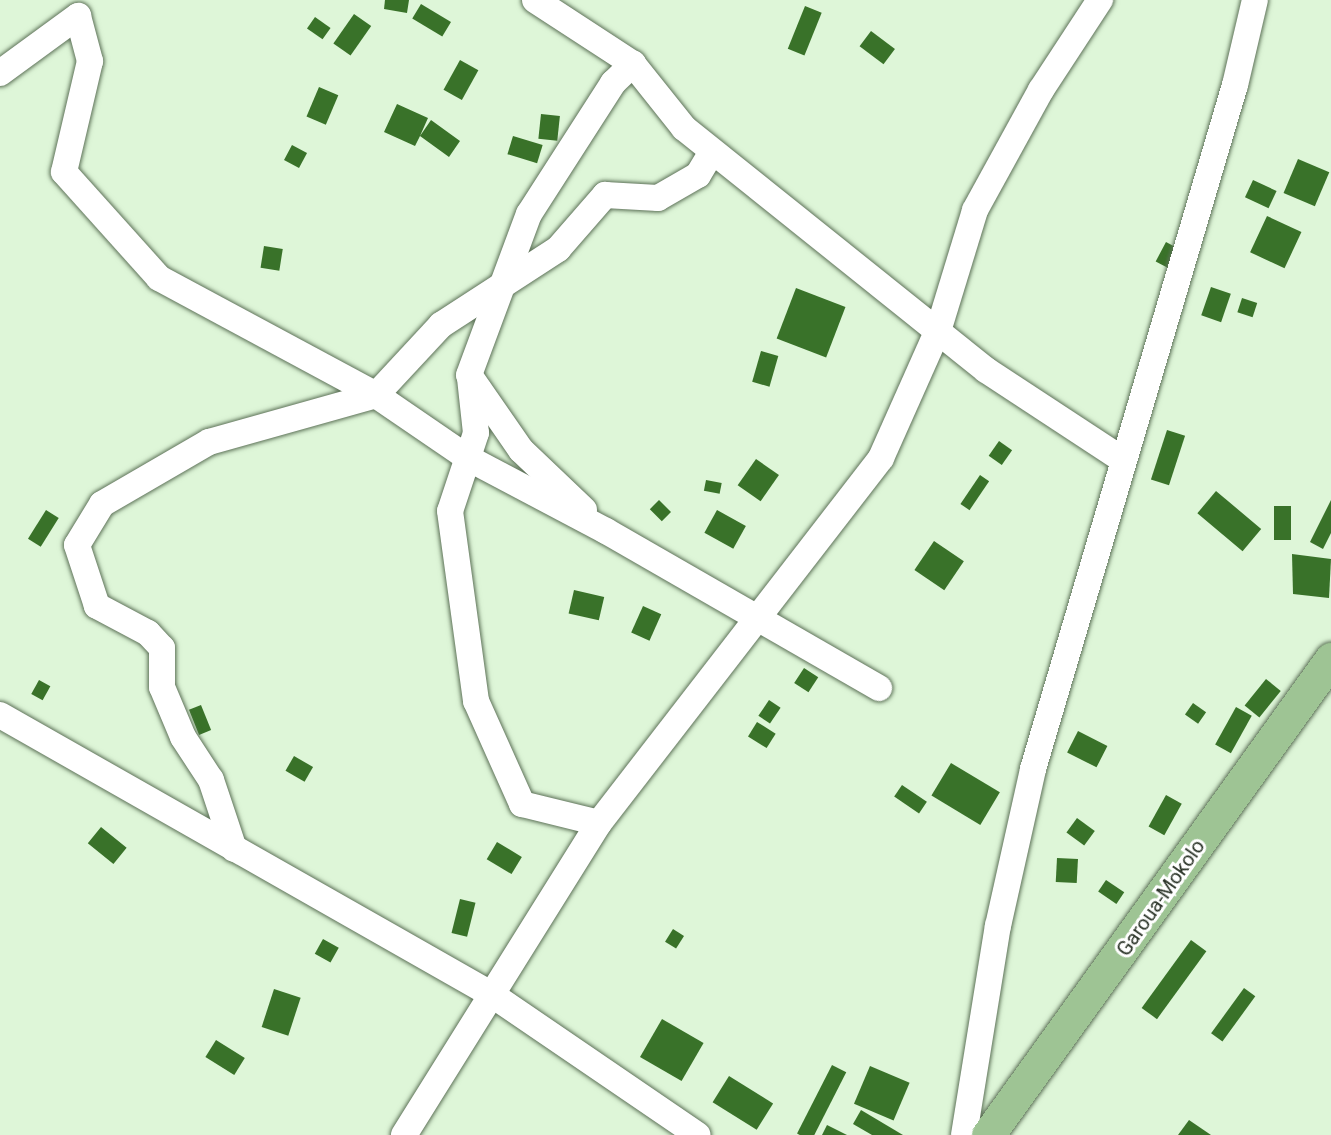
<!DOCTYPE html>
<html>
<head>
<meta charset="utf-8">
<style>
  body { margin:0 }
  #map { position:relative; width:1331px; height:1135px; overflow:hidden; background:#def6d8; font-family:Roboto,sans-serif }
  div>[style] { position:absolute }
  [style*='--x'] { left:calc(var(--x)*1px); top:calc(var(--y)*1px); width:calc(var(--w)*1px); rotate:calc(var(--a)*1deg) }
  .building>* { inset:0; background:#397229; transform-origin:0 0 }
  .roads { filter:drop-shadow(0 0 2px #5d7258) drop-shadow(0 0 2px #5d7258) }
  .street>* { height:26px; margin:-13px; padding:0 13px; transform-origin:13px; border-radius:13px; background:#fff }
  .primary>* { height:33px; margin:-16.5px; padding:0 16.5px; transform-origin:16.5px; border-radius:16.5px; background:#9ec494 }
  span { translate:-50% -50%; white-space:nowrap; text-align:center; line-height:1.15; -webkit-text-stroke:6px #fff; paint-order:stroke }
  .street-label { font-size:20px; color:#283125 }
</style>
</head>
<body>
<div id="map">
  <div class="building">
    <i style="clip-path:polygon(385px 0,409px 0,407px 13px,384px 9px)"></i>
    <i style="left:421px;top:4px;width:35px;height:17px;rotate:31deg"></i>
    <i style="left:805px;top:6px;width:18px;height:46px;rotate:22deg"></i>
    <i style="left:354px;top:14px;width:21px;height:36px;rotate:35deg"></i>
    <i style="left:315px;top:17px;width:19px;height:14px;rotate:35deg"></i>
    <i style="left:871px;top:31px;width:30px;height:19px;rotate:37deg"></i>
    <i style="left:460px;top:60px;width:21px;height:34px;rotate:29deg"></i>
    <i style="left:319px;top:87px;width:21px;height:32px;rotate:23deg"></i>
    <i style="clip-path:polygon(397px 104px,428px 118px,420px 136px,431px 120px,460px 141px,449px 157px,420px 136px,415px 146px,384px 132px)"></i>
    <i style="left:541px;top:114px;width:19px;height:25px;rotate:6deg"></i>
    <i style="left:513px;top:136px;width:31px;height:19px;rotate:17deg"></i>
    <i style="left:292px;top:145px;width:17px;height:17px;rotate:28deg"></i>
    <i style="left:1298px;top:159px;width:34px;height:37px;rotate:23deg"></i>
    <i style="left:1253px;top:180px;width:26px;height:19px;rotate:25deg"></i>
    <i style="left:1267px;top:216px;width:38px;height:40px;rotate:25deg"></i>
    <i style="left:1166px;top:242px;width:19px;height:22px;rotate:28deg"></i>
    <i style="left:264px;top:246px;width:19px;height:22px;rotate:9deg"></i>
    <i style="left:1211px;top:287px;width:21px;height:30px;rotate:19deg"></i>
    <i style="left:796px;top:288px;width:53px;height:54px;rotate:21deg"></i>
    <i style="left:1242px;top:298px;width:16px;height:15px;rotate:18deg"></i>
    <i style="left:761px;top:351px;width:18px;height:32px;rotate:16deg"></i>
    <i style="left:1167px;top:430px;width:19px;height:52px;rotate:18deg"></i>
    <i style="left:999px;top:441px;width:16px;height:18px;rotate:35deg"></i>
    <i style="left:756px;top:459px;width:28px;height:32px;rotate:35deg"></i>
    <i style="left:980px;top:475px;width:11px;height:35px;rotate:34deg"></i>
    <i style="left:706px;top:480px;width:16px;height:11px;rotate:11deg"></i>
    <i style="left:1216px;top:491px;width:59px;height:29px;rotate:40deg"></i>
    <i style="left:659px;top:500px;width:17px;height:13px;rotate:45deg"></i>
    <i style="clip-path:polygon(1331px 500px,1331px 533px,1323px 549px,1310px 542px)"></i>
    <i style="left:1274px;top:506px;width:17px;height:34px"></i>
    <i style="left:46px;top:510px;width:15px;height:34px;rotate:32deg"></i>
    <i style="left:717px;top:510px;width:33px;height:26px;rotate:29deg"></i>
    <i style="left:934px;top:541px;width:36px;height:35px;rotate:34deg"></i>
    <i style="clip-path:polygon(1292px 554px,1331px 559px,1329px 598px,1293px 594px)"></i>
    <i style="left:574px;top:590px;width:31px;height:24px;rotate:13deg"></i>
    <i style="left:643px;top:606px;width:20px;height:29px;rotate:24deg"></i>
    <i style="left:804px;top:668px;width:17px;height:18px;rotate:33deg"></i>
    <i style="left:1266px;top:679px;width:19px;height:34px;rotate:39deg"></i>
    <i style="left:39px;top:680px;width:13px;height:16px;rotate:29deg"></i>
    <i style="left:769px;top:700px;width:14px;height:19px;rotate:34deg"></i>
    <i style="left:1193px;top:703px;width:16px;height:14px;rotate:35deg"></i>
    <i style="left:201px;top:705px;width:27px;height:13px;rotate:68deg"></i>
    <i style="left:1236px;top:707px;width:18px;height:43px;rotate:29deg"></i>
    <i style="left:757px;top:722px;width:22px;height:17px;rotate:32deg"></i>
    <i style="left:1078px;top:731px;width:33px;height:24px;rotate:27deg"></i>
    <i style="left:294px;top:756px;width:22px;height:17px;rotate:30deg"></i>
    <i style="left:951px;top:763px;width:57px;height:38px;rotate:31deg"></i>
    <i style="left:902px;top:785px;width:30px;height:14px;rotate:34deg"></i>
    <i style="left:1166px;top:795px;width:18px;height:36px;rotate:29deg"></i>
    <i style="left:1077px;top:818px;width:22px;height:18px;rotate:36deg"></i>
    <i style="left:101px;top:827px;width:33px;height:21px;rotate:39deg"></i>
    <i style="left:497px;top:842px;width:29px;height:20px;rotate:31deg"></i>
    <i style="left:1057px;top:858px;width:21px;height:24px;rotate:3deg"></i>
    <i style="left:1106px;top:880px;width:22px;height:14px;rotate:34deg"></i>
    <i style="left:460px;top:899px;width:16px;height:35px;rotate:14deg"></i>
    <i style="left:673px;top:929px;width:13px;height:15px;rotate:32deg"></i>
    <i style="left:323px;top:939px;width:18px;height:17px;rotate:29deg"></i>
    <i style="left:1191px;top:940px;width:19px;height:84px;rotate:36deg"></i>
    <i style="left:1244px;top:988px;width:14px;height:56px;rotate:36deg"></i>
    <i style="left:274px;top:989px;width:28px;height:40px;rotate:18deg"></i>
    <i style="left:662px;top:1019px;width:48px;height:44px;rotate:30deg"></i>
    <i style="left:216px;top:1040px;width:34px;height:20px;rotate:32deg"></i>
    <i style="left:832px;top:1065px;width:16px;height:77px;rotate:27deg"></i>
    <i style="left:870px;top:1066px;width:43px;height:41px;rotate:23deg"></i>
    <i style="left:729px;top:1076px;width:52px;height:31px;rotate:32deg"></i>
    <i style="clip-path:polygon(861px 1110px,903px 1135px,872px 1135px,853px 1124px)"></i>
    <i style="clip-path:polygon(1189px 1120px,1211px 1135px,1178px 1135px)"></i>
    <i style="clip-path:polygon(827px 1125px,847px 1135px,822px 1135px)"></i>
  </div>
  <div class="roads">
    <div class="street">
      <i style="--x:535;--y:0;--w:117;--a:33.1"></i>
      <i style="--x:633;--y:64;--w:82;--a:51.4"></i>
      <i style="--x:684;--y:128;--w:387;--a:38.7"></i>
      <i style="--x:986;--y:370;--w:164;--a:33.3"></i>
      <i style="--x:0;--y:73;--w:97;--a:-36.2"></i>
      <i style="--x:78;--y:16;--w:47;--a:75.1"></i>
      <i style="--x:90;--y:61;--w:114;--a:103.2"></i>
      <i style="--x:64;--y:172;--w:142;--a:48.1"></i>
      <i style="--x:159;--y:278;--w:247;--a:28.3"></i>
      <i style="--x:376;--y:395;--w:112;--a:34.4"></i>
      <i style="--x:468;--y:458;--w:156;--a:27.9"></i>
      <i style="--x:606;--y:531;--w:315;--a:29.9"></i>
      <i style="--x:470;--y:378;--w:55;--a:83.8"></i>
      <i style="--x:476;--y:433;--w:82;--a:108.4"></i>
      <i style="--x:450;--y:511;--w:192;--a:82.2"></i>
      <i style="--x:476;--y:701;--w:113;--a:65.9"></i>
      <i style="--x:522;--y:804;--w:79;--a:13.9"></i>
      <i style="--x:584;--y:510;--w:87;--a:-136.4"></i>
      <i style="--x:521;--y:450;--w:91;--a:-124.7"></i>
      <i style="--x:469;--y:375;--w:172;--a:-69.6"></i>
      <i style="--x:529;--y:214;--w:156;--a:-57.3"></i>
      <i style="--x:613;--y:83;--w:28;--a:-44"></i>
      <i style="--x:0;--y:715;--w:565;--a:29.61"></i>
      <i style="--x:491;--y:994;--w:250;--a:34.3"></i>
      <i style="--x:234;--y:849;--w:73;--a:-108.4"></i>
      <i style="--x:211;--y:780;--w:51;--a:-123.1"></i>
      <i style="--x:183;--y:737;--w:54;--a:-112.8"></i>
      <i style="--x:162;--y:687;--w:39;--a:-90"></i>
      <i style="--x:162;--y:648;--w:21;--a:-133"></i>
      <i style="--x:148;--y:633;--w:58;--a:-152.1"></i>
      <i style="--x:97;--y:606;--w:64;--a:-108.2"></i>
      <i style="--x:77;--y:545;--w:48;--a:-58.6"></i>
      <i style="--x:102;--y:504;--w:124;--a:-30.1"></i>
      <i style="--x:209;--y:442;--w:173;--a:-15.7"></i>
      <i style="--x:376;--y:395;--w:96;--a:-47.1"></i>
      <i style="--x:441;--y:325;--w:140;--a:-33"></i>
      <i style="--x:558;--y:249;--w:72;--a:-49"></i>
      <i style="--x:605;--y:195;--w:53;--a:3.2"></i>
      <i style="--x:658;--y:198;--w:46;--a:-29.9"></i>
      <i style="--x:698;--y:175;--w:27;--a:-59"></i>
      <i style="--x:404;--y:1135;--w:368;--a:-58"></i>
      <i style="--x:599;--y:823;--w:461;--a:-52.3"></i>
      <i style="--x:881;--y:458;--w:142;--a:-66"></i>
      <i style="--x:939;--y:328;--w:123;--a:-73"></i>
      <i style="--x:975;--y:210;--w:137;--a:-61.2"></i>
      <i style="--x:1041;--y:90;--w:108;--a:-56.8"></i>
      <i style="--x:964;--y:1135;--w:212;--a:-80.8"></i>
      <i style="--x:998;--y:926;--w:161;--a:-77.4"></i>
      <i style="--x:1033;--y:769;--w:713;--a:-73.55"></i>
      <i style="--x:1235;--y:85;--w:87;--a:-76.8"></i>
    </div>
    <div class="primary">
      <i style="--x:988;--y:1135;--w:587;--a:-54.22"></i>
    </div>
  </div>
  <div class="street-label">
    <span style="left:1161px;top:898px;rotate:-55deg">Garoua-Mokolo</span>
  </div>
</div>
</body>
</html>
